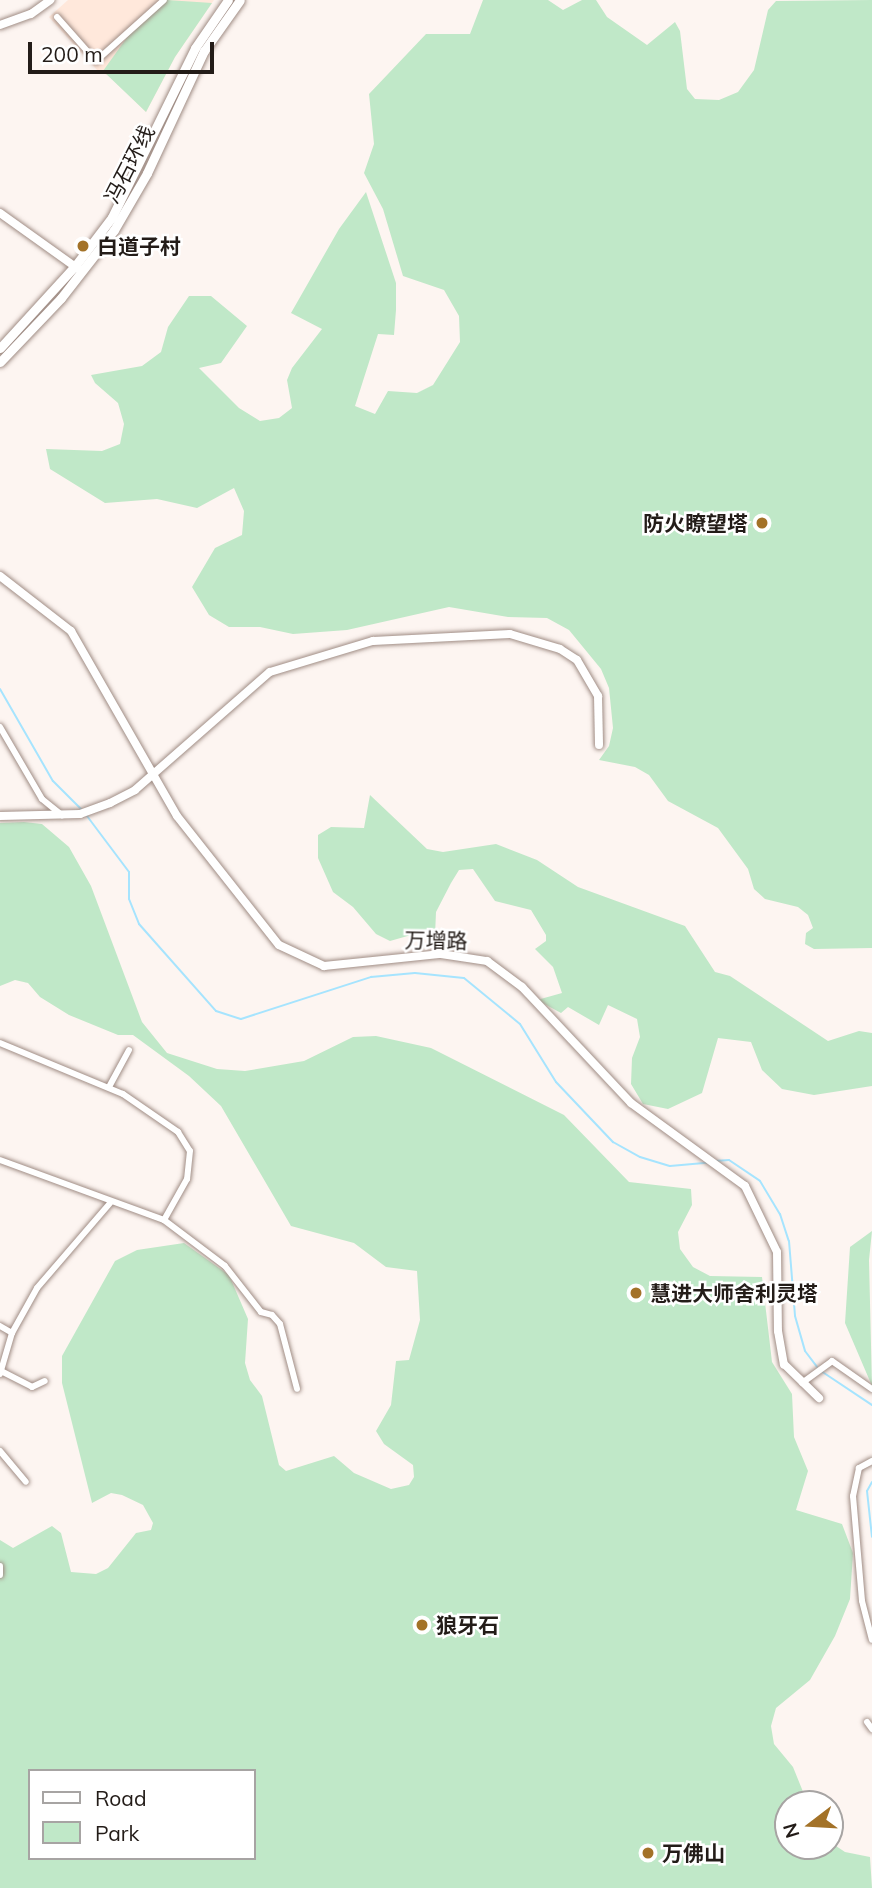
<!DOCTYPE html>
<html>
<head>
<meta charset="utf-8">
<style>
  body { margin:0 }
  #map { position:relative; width:872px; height:1888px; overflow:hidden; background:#fdf5f1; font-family:Mulish,"Noto Sans SC",sans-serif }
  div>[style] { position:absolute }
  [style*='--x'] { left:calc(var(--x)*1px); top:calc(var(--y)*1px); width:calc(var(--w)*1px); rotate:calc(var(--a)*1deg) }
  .education>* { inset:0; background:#ffe8db }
  .green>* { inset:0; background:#c0e8c8 }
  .stream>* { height:2px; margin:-1px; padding:0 1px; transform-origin:1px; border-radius:1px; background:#a6e4fe }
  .roads { filter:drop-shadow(0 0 2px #a08d85) drop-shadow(0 0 2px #a08d85) }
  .minor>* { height:6px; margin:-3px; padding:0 3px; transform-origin:3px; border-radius:3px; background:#fff }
  .tertiary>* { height:8px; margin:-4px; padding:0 4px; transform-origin:4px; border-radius:4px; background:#fff }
  .secondary>* { height:9px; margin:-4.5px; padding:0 4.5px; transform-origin:4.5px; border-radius:4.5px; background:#fff }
  .dots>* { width:19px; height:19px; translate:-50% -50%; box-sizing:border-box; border:4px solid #fff; border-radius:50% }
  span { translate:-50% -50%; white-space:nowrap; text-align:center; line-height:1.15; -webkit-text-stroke:5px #fff; paint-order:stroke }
  .street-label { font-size:21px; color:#231c18 }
  .poi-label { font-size:21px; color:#231c18; font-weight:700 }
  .left { translate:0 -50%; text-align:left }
  .right { translate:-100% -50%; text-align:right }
  .legend { position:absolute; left:28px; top:1769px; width:228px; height:91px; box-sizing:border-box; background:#fff; border:2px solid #a7a4a3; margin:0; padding:9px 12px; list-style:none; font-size:21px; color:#231c18 }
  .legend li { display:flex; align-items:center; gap:14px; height:35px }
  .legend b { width:35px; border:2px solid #a7a4a3 }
  .north { position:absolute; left:774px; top:1790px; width:70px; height:70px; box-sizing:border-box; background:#fff; border:2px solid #a7a4a3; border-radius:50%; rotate:253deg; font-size:19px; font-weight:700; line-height:28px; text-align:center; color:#231c18 }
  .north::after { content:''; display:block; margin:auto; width:24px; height:32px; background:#a37228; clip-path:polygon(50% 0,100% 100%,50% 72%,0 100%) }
  .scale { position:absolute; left:28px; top:42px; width:186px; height:32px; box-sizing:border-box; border:4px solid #231c18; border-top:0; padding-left:9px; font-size:21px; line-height:24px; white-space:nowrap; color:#231c18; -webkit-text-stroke:5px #fff; paint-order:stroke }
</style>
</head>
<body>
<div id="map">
  <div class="education">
    <i style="clip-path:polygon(68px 0,214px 0,175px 57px,146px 112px,109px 76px,97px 70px,49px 17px)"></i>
  </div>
  <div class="green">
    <i style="clip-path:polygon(167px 0,212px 3px,175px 57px,146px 112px,103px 71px,128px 36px)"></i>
    <i style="clip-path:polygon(483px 0,548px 0,563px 10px,582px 0,596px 0,607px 17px,647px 45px,675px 22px,680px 31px,687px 89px,695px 99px,719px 100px,738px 92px,754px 70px,768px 10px,776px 1px,872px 0,872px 948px,814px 949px,805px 944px,806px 933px,813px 928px,808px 915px,798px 907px,765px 899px,754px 889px,748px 869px,718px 828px,668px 801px,649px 775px,635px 767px,599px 760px,609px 746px,613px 728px,609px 688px,601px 669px,569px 630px,547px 618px,508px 617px,449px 607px,347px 630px,293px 634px,260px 627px,229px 627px,209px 615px,192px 587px,215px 548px,242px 535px,244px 511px,234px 488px,197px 508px,157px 499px,105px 503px,50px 469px,46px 449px,102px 451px,120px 444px,124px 424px,118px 403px,95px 383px,91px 375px,142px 366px,161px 352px,168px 327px,189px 296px,211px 296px,247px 326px,221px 363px,199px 368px,239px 408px,260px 421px,279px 418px,292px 408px,287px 380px,292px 368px,322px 329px,291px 313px,339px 229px,366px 192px,396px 283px,396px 310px,394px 335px,378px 334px,355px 406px,375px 414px,388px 391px,417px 393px,433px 385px,460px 342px,459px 316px,444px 290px,403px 276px,383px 209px,364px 173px,374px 144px,369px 94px,426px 34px,470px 34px)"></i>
    <i style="clip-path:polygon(370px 795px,427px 849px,443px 852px,496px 844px,537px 860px,578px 887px,685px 926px,715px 972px,730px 976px,828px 1041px,859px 1031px,872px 1033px,872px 1086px,814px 1095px,782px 1089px,762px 1070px,751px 1042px,718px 1038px,702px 1093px,668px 1109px,643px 1104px,631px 1084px,632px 1058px,640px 1037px,637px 1019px,608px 1005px,599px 1025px,568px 1007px,561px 1013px,537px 1000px,562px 993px,553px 967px,535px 949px,546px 941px,546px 935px,531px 910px,495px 901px,473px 869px,459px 870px,451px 883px,436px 912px,435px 936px,411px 935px,390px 941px,376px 934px,353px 907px,333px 892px,318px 858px,318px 835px,331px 827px,364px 828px)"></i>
    <i style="clip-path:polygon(evenodd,24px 822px,42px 824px,69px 847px,91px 886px,142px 1022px,167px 1053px,217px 1069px,245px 1071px,304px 1061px,353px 1037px,376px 1036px,431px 1048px,564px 1115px,629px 1182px,691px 1189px,692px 1205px,678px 1232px,680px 1249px,693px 1267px,710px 1276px,762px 1277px,772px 1362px,792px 1394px,794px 1437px,808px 1471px,796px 1510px,842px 1524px,853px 1553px,850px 1599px,835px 1636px,810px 1680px,776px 1708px,771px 1726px,774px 1744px,793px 1767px,808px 1804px,788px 1804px,788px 1846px,830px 1846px,830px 1842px,845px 1852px,870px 1857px,872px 1888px,0 1888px,0 1540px,13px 1548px,52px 1526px,61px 1533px,71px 1572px,96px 1574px,108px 1568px,136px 1533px,151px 1530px,153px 1523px,143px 1505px,122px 1495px,111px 1493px,92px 1503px,62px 1383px,62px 1356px,115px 1261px,137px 1250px,184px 1243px,229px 1275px,248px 1319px,245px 1363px,250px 1380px,262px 1396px,279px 1465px,286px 1471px,334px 1456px,354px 1473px,391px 1489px,409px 1485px,414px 1477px,413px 1465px,384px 1444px,376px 1431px,391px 1405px,396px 1361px,409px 1360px,420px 1320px,417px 1271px,386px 1267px,354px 1243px,291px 1226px,221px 1106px,189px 1076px,133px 1035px,118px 1035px,69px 1015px,40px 997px,28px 983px,15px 980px,0 986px,0 823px,24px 822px,30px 1771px,254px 1771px,254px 1858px,30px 1858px,30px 1771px)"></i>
    <i style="clip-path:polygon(872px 1231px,869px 1260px,872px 1386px,845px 1323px,850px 1247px)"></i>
  </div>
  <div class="stream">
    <i style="--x:0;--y:689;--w:106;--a:60.1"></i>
    <i style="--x:53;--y:781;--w:40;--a:45"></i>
    <i style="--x:87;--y:816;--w:70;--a:53.1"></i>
    <i style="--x:129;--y:872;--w:27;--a:90"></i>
    <i style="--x:129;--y:899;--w:27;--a:68"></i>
    <i style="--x:139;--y:924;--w:116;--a:48.5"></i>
    <i style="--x:216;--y:1011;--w:26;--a:18"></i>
    <i style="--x:241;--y:1019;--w:137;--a:-17.9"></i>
    <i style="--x:371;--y:977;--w:44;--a:-5.2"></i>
    <i style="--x:415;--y:973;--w:49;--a:5.8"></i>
    <i style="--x:464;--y:978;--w:72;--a:39.4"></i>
    <i style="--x:520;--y:1024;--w:68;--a:58.2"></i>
    <i style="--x:556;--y:1082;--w:83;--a:46.5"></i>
    <i style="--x:613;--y:1142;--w:31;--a:29"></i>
    <i style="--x:640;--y:1157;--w:31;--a:17"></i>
    <i style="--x:670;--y:1166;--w:37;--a:-5"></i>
    <i style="--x:715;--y:1161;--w:14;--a:-4"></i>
    <i style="--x:729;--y:1160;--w:37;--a:34"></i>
    <i style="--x:760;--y:1181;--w:39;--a:59"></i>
    <i style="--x:780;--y:1214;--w:28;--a:72"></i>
    <i style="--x:789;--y:1241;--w:75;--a:85.4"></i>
    <i style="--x:795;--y:1316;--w:36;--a:74"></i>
    <i style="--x:805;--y:1351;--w:20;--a:53"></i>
    <i style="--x:821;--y:1371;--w:61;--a:33.7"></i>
    <i style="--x:872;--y:1482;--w:10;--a:119"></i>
    <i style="--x:867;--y:1491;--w:46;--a:83.8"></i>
  </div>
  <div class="roads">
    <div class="minor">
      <i style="--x:57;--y:17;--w:59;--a:48.4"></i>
      <i style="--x:96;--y:61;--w:91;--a:-41.9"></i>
      <i style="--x:0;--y:727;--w:83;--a:59.7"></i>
      <i style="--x:42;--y:799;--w:26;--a:39"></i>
      <i style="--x:0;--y:1043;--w:133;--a:22.5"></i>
      <i style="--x:123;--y:1094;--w:67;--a:34.6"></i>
      <i style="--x:178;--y:1132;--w:22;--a:58"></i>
      <i style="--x:190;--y:1151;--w:28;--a:96"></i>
      <i style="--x:187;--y:1179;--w:47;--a:119.3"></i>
      <i style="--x:109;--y:1087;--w:42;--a:-61.6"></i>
      <i style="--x:0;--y:1160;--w:175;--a:20.1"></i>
      <i style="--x:164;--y:1220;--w:76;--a:37"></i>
      <i style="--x:225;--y:1266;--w:58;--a:52"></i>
      <i style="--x:261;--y:1312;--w:11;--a:15"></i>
      <i style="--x:272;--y:1315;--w:12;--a:48"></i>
      <i style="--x:280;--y:1324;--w:67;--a:75.3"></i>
      <i style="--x:0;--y:1326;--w:14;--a:30"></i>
      <i style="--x:1;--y:1371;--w:35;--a:27"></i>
      <i style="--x:32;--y:1387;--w:14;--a:-25"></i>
      <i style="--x:0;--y:1374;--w:43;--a:-73.7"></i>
      <i style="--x:12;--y:1333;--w:51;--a:-60.9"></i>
      <i style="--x:37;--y:1288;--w:112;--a:-49.3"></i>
      <i style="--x:802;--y:1383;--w:37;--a:-36"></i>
      <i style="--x:832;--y:1361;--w:49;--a:35"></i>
      <i style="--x:0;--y:1451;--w:40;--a:50"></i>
      <i style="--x:872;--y:1461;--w:15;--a:152"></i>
      <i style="--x:859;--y:1468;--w:29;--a:102"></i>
      <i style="--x:853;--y:1496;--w:105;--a:85.1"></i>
      <i style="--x:862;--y:1601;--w:40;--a:75.6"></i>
      <i style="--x:0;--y:1566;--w:9;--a:90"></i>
      <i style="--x:867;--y:1722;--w:9;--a:54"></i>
    </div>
    <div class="tertiary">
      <i style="--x:0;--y:25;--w:33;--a:-20"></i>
      <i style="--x:31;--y:14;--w:24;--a:-36"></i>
      <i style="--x:0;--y:213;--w:95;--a:35.5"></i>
      <i style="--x:0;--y:576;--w:90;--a:37.8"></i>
      <i style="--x:71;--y:631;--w:213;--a:60.2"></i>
      <i style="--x:177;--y:816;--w:164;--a:51.7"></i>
      <i style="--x:279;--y:945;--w:50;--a:25"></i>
      <i style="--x:324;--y:966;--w:118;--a:-5.9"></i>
      <i style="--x:441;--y:954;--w:47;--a:8.7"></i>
      <i style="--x:487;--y:961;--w:44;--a:36.6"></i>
      <i style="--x:522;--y:987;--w:159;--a:46.8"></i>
      <i style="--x:631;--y:1103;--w:141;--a:36.1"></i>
      <i style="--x:745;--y:1186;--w:73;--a:64.1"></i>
      <i style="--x:777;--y:1252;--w:79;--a:89.3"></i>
      <i style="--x:778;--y:1331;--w:34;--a:80"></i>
      <i style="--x:784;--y:1364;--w:49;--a:44.2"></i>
      <i style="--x:0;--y:816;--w:80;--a:-1.4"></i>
      <i style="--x:80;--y:814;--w:32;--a:-20"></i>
      <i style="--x:110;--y:803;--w:28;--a:-27"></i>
      <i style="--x:135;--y:790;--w:179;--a:-41.2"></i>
      <i style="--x:270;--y:672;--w:108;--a:-16.8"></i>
      <i style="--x:373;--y:641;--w:137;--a:-2.9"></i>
      <i style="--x:510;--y:634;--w:52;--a:16.7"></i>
      <i style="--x:560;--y:649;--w:20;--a:33"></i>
      <i style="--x:577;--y:660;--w:42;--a:59.7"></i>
      <i style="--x:598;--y:696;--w:49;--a:88.8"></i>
    </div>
    <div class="secondary">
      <i style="--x:0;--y:348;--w:111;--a:-47.6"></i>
      <i style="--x:75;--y:266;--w:61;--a:-52.9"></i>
      <i style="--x:112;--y:217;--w:188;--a:-63.8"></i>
      <i style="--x:195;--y:48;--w:58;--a:-55.5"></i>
      <i style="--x:0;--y:362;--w:88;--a:-46.4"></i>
      <i style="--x:61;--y:298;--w:86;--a:-52.1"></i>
      <i style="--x:114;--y:230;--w:66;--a:-59.9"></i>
      <i style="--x:147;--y:173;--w:135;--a:-65"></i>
      <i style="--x:204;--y:51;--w:62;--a:-54.8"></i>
    </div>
  </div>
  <div class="dots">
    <i style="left:83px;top:246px;background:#a37228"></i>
    <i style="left:762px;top:523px;background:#a37228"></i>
    <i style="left:636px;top:1293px;background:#a37228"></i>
    <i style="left:422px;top:1625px;background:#a37228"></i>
    <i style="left:648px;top:1853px;background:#a37228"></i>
  </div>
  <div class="street-label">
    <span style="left:129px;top:164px;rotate:-63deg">冯石环线</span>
    <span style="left:436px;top:940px;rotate:1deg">万增路</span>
  </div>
  <div class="poi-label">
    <span class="left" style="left:97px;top:246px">白道子村</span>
    <span class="right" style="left:748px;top:523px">防火瞭望塔</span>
    <span class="left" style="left:650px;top:1293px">慧进大师舍利灵塔</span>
    <span class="left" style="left:436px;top:1625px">狼牙石</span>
    <span class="left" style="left:662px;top:1853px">万佛山</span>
  </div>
  <ul class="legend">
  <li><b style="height:9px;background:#fff"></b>Road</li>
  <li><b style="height:19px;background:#c0e8c8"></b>Park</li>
  </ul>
  <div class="north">N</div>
  <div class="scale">200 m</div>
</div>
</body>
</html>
